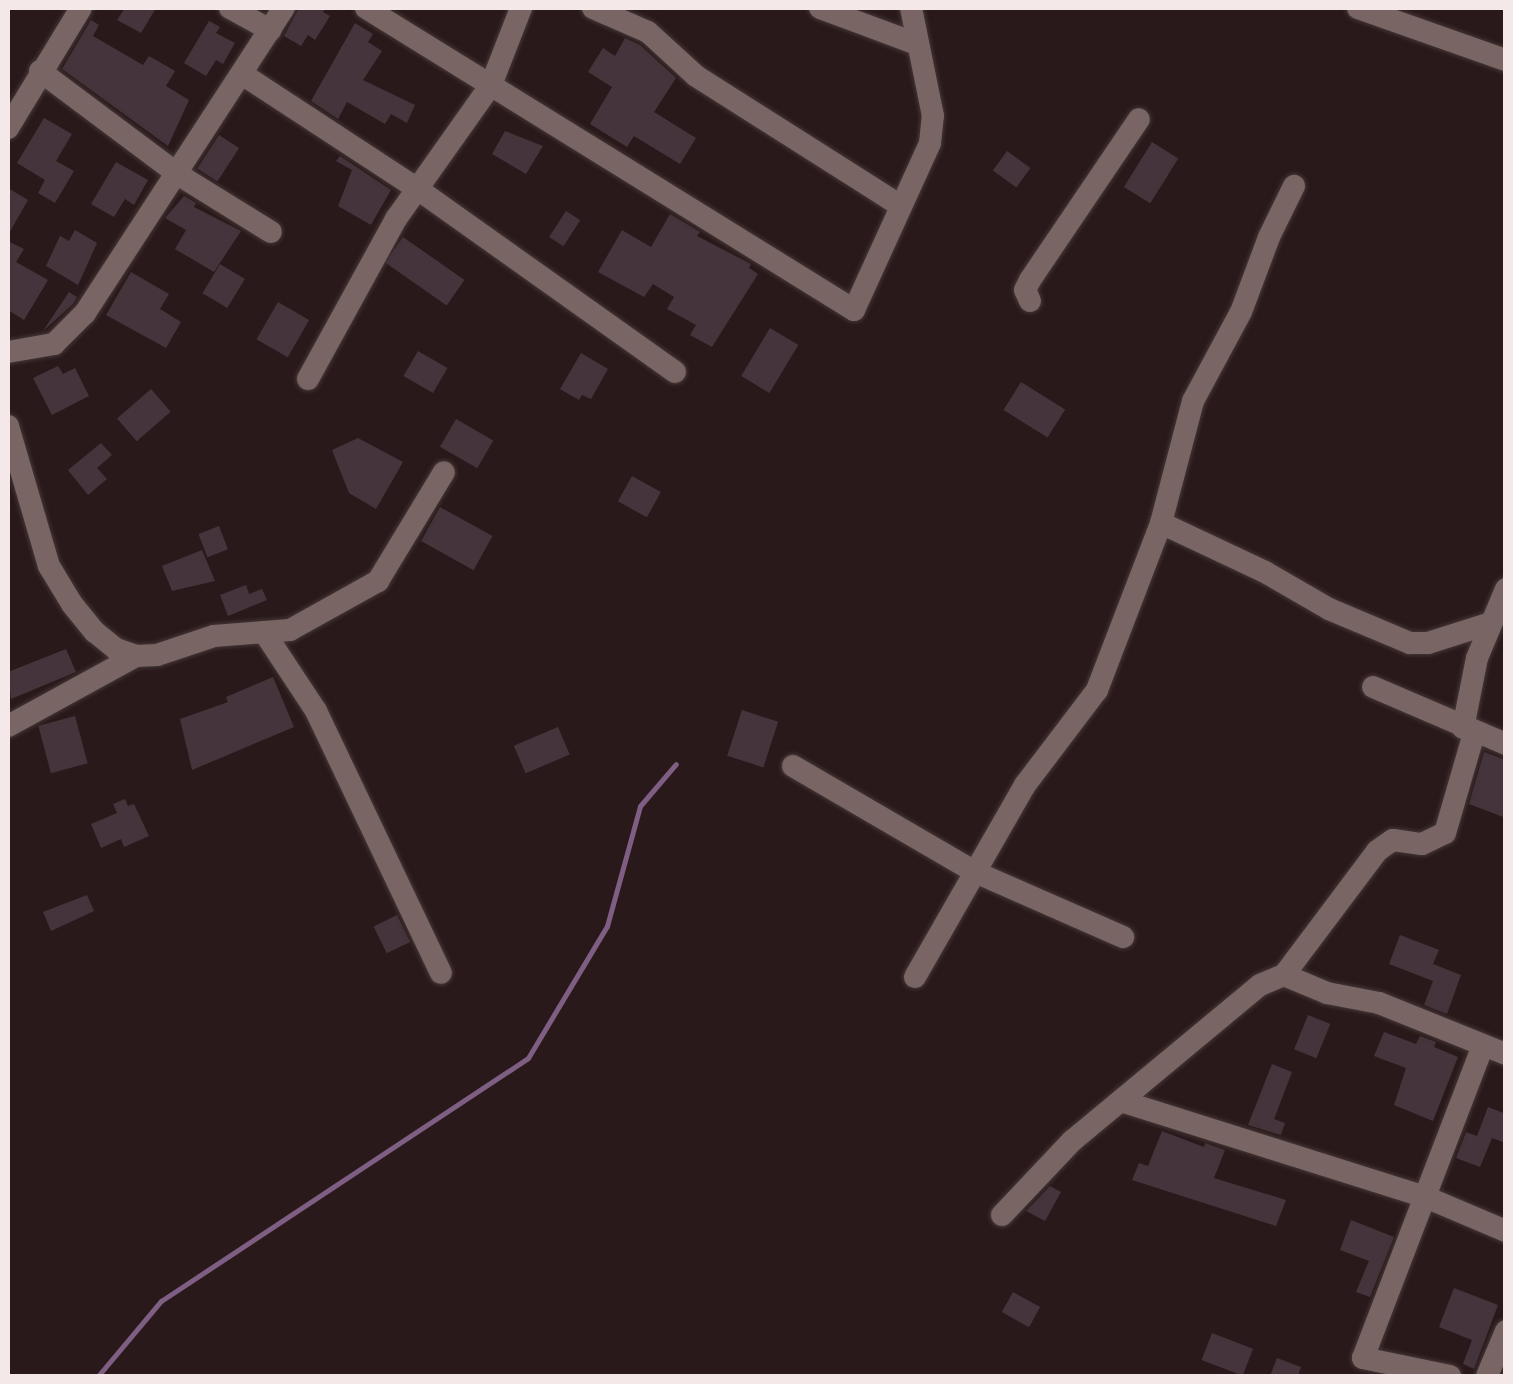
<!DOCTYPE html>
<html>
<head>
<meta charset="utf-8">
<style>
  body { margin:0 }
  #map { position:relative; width:1513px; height:1384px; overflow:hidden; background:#2a191a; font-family:Jost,sans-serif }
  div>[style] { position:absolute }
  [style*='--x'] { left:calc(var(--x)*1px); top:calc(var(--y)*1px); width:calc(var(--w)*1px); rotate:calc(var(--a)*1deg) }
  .stream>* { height:5px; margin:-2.5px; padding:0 2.5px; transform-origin:2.5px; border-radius:2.5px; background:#7e5e83 }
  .building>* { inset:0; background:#45343c; transform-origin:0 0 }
  .roads { filter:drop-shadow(0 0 2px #443737) drop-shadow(0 0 2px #443737) }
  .minor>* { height:22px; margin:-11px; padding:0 11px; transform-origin:11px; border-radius:11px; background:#7a6565 }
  span { translate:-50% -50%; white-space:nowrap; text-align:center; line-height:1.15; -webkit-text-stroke:8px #201011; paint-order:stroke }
  .frame { position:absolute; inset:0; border:10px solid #f5e8e8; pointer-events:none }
</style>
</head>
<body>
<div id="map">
  <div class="stream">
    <i style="--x:98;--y:1376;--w:98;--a:-50"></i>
    <i style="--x:161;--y:1301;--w:440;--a:-33.5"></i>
    <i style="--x:528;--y:1058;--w:154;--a:-59.1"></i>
    <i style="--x:607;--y:926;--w:124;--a:-74.6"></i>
    <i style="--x:640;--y:806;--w:55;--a:-49.4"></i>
  </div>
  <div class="building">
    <i style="clip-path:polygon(125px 8px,156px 8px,141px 33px,117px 20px)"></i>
    <i style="clip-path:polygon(299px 8px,325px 8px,323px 12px,330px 16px,315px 40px,308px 35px,301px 46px,284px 36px)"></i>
    <i style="clip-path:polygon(91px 20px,99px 25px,93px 36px,143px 65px,149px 56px,175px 71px,166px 86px,189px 100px,168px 146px,62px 69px)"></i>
    <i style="clip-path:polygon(209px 21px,220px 27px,216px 33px,235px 43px,223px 64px,216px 60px,206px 76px,184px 63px)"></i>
    <i style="clip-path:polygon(355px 23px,373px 34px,368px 42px,382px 51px,363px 80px,415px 105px,407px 123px,391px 114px,385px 124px,347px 102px,338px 119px,311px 101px)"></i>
    <i style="clip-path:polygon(625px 38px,640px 45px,676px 78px,654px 112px,696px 138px,680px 164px,634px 136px,627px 147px,590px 124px,612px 87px,588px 72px,603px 48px,615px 56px)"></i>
    <i style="clip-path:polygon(44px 118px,72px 134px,56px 161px,74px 171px,55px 203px,38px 193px,45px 180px,17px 163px)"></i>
    <i style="clip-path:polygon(505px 131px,543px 146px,526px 174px,492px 154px)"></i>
    <i style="left:219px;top:135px;width:24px;height:40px;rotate:33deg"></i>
    <i style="left:1152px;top:142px;width:31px;height:53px;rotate:32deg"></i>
    <i style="left:1007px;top:151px;width:29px;height:24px;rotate:36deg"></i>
    <i style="clip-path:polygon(340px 156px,391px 190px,371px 225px,338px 206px,352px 170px,336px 161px)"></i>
    <i style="clip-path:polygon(116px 162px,148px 180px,134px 205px,125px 199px,114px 217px,91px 204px)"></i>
    <i style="clip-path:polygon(8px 188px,28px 200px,8px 235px)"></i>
    <i style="clip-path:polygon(184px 196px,196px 203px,194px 207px,241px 231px,214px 272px,175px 249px,186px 230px,165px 218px)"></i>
    <i style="left:566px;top:211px;width:17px;height:31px;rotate:33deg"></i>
    <i style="clip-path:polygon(670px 214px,700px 232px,697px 236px,751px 264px,749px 268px,758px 274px,712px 347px,690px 335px,696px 325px,667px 309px,674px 297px,653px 284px,644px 297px,598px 272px,622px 230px,651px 247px)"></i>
    <i style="clip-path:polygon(75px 230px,97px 243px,78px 285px,46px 266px,60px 236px,69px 241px)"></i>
    <i style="left:403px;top:237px;width:75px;height:31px;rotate:35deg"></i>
    <i style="clip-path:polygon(8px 241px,24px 249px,16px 262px,48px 280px,24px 320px,8px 310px)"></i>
    <i style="left:220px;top:264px;width:29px;height:34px;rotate:31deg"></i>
    <i style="clip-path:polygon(131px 272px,169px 294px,160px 309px,181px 322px,166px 348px,106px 315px)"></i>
    <i style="clip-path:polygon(69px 292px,77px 297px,73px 304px,43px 331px)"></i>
    <i style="left:278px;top:302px;width:36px;height:43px;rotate:30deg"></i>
    <i style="left:770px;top:328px;width:33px;height:56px;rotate:31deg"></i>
    <i style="left:418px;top:351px;width:34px;height:29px;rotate:30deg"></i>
    <i style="clip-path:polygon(581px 353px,608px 369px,591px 399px,582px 395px,579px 400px,560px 389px)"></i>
    <i style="clip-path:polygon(58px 366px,63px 374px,75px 368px,89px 396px,52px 415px,33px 378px)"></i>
    <i style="left:1021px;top:382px;width:52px;height:33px;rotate:32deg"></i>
    <i style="left:151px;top:389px;width:30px;height:45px;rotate:49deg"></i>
    <i style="left:456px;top:419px;width:43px;height:32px;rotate:30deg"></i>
    <i style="clip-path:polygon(358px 438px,403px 462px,376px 509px,349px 493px,332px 450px)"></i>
    <i style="clip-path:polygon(101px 443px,112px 455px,97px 468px,107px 479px,88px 495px,68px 470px)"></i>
    <i style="left:632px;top:476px;width:33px;height:29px;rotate:29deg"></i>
    <i style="left:440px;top:507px;width:60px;height:39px;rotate:29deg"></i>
    <i style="left:219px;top:526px;width:25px;height:22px;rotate:69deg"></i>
    <i style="clip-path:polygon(202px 550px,215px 581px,172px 591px,162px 566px)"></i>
    <i style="clip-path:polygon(246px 585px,249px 594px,262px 589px,267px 600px,228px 616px,220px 595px)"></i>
    <i style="clip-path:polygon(66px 649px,76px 672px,11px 699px,8px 672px)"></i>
    <i style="clip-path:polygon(273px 677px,294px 727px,192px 770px,180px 719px,228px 702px,226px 697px)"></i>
    <i style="left:742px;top:710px;width:38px;height:48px;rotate:18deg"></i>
    <i style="left:75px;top:716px;width:49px;height:38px;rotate:75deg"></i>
    <i style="left:558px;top:727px;width:30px;height:48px;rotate:67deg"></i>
    <i style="clip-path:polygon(1484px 752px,1506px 760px,1506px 818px,1469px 804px)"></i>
    <i style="clip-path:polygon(125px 799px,128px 806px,134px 804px,149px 836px,124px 847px,121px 839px,101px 848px,91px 824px,117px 813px,113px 804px)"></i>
    <i style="clip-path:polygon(87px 895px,94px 911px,51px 931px,43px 912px)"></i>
    <i style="left:397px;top:915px;width:30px;height:26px;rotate:64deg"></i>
    <i style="clip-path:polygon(1400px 935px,1439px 950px,1433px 964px,1461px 975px,1447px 1014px,1424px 1005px,1433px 981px,1389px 964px)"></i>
    <i style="left:1308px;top:1015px;width:24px;height:37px;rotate:22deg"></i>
    <i style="clip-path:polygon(1384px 1032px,1416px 1044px,1420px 1036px,1436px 1042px,1434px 1047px,1458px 1057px,1433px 1121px,1394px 1105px,1406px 1068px,1374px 1056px)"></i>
    <i style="clip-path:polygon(1272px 1064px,1292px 1072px,1274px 1119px,1285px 1123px,1281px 1135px,1248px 1125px)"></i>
    <i style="clip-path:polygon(1488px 1107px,1506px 1114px,1506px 1143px,1492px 1138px,1480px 1167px,1456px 1158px,1466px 1132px,1477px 1136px)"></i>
    <i style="clip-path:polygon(1162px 1131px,1204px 1147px,1205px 1143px,1225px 1150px,1214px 1178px,1286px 1200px,1276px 1226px,1132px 1180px,1139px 1163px,1148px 1166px)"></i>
    <i style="clip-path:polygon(1050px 1186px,1061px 1192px,1045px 1221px,1026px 1211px)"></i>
    <i style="clip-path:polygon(1351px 1220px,1394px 1237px,1370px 1297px,1356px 1292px,1369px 1261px,1340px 1250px)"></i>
    <i style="clip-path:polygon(1454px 1288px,1498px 1305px,1474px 1369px,1463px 1364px,1472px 1340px,1439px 1327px)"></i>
    <i style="left:1013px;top:1292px;width:31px;height:23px;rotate:29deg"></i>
    <i style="left:1212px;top:1333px;width:44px;height:29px;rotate:21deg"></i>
    <i style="clip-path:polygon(1277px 1358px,1301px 1367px,1298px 1376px,1270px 1376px)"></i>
  </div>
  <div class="roads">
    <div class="minor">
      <i style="--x:230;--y:8;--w:46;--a:28.8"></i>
      <i style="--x:366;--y:8;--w:574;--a:31.75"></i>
      <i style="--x:854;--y:310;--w:183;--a:-65.5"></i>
      <i style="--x:930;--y:143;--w:27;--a:-84"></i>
      <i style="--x:933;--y:116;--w:110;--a:-101.5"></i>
      <i style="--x:593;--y:8;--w:60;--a:23.6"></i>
      <i style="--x:648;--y:32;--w:65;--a:42.5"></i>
      <i style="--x:696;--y:76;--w:243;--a:32.4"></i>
      <i style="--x:820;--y:8;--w:103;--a:20.4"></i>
      <i style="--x:1358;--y:8;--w:157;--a:19.4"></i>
      <i style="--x:40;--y:71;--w:174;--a:36.8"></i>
      <i style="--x:179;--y:175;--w:108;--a:31.8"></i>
      <i style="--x:242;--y:74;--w:212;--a:33.2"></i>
      <i style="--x:419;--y:190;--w:314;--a:35.4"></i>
      <i style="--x:8;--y:128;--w:140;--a:-58.7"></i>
      <i style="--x:1030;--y:301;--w:12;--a:-114"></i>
      <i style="--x:1025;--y:290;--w:11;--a:-63"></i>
      <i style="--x:1030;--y:280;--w:194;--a:-55.9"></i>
      <i style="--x:8;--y:352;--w:47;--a:-9.9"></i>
      <i style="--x:54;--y:344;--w:44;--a:-45"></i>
      <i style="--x:85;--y:313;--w:364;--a:-56.9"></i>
      <i style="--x:308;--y:379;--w:183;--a:-61.2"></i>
      <i style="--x:396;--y:219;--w:164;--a:-54.7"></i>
      <i style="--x:491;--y:85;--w:83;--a:-68.7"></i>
      <i style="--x:8;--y:426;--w:146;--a:73.7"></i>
      <i style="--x:49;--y:566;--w:44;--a:58.8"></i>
      <i style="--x:72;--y:604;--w:36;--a:51"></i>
      <i style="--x:95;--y:632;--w:27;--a:39"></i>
      <i style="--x:116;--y:649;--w:21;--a:19"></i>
      <i style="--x:136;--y:656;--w:21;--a:-3"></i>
      <i style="--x:157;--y:655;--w:60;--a:-18.4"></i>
      <i style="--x:214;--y:636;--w:76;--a:-4.5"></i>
      <i style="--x:290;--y:630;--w:101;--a:-29.1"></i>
      <i style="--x:378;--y:581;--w:127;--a:-58.8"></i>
      <i style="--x:1161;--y:523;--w:115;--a:25.2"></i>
      <i style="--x:1265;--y:572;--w:74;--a:30"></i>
      <i style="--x:1329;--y:609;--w:88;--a:22.8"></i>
      <i style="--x:1410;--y:643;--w:18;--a:0"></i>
      <i style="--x:1428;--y:643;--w:66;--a:-17.6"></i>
      <i style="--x:264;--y:632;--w:95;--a:56.6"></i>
      <i style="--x:316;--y:711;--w:290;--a:64.5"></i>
      <i style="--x:1373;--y:687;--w:145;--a:23.2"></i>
      <i style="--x:8;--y:726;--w:146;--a:-28.7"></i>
      <i style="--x:1463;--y:728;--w:71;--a:-78.7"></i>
      <i style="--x:1477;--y:658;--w:75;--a:-67.2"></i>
      <i style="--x:793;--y:766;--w:211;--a:30.2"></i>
      <i style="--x:975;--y:872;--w:162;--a:23.7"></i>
      <i style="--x:1284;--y:975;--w:47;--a:22.7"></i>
      <i style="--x:1327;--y:993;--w:53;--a:10.9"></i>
      <i style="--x:1379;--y:1003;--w:137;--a:21.9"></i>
      <i style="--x:915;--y:977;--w:221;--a:-60.2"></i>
      <i style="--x:1025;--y:785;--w:119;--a:-52.8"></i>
      <i style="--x:1097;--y:690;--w:179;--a:-69"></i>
      <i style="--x:1161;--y:523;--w:126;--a:-75.3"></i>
      <i style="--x:1193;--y:401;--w:101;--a:-61.7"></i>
      <i style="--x:1241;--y:312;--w:80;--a:-69.5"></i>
      <i style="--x:1269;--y:237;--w:57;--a:-63.9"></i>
      <i style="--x:1121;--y:1101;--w:317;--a:17.5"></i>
      <i style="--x:1423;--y:1196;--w:90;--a:22.9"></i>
      <i style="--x:1002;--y:1215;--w:102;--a:-46.6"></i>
      <i style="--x:1072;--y:1141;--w:244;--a:-39.7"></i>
      <i style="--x:1260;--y:985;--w:26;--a:-23"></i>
      <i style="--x:1284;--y:975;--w:155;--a:-53.1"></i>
      <i style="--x:1377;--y:851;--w:19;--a:-35"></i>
      <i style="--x:1393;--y:840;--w:29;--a:8"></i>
      <i style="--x:1422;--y:844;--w:25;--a:-26"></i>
      <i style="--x:1445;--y:833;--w:104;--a:-73.8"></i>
      <i style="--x:1450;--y:1376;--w:89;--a:-168.3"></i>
      <i style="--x:1363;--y:1358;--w:334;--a:-69"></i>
      <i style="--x:1487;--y:1376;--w:49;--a:-67.1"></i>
    </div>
  </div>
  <div class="frame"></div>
</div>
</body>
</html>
